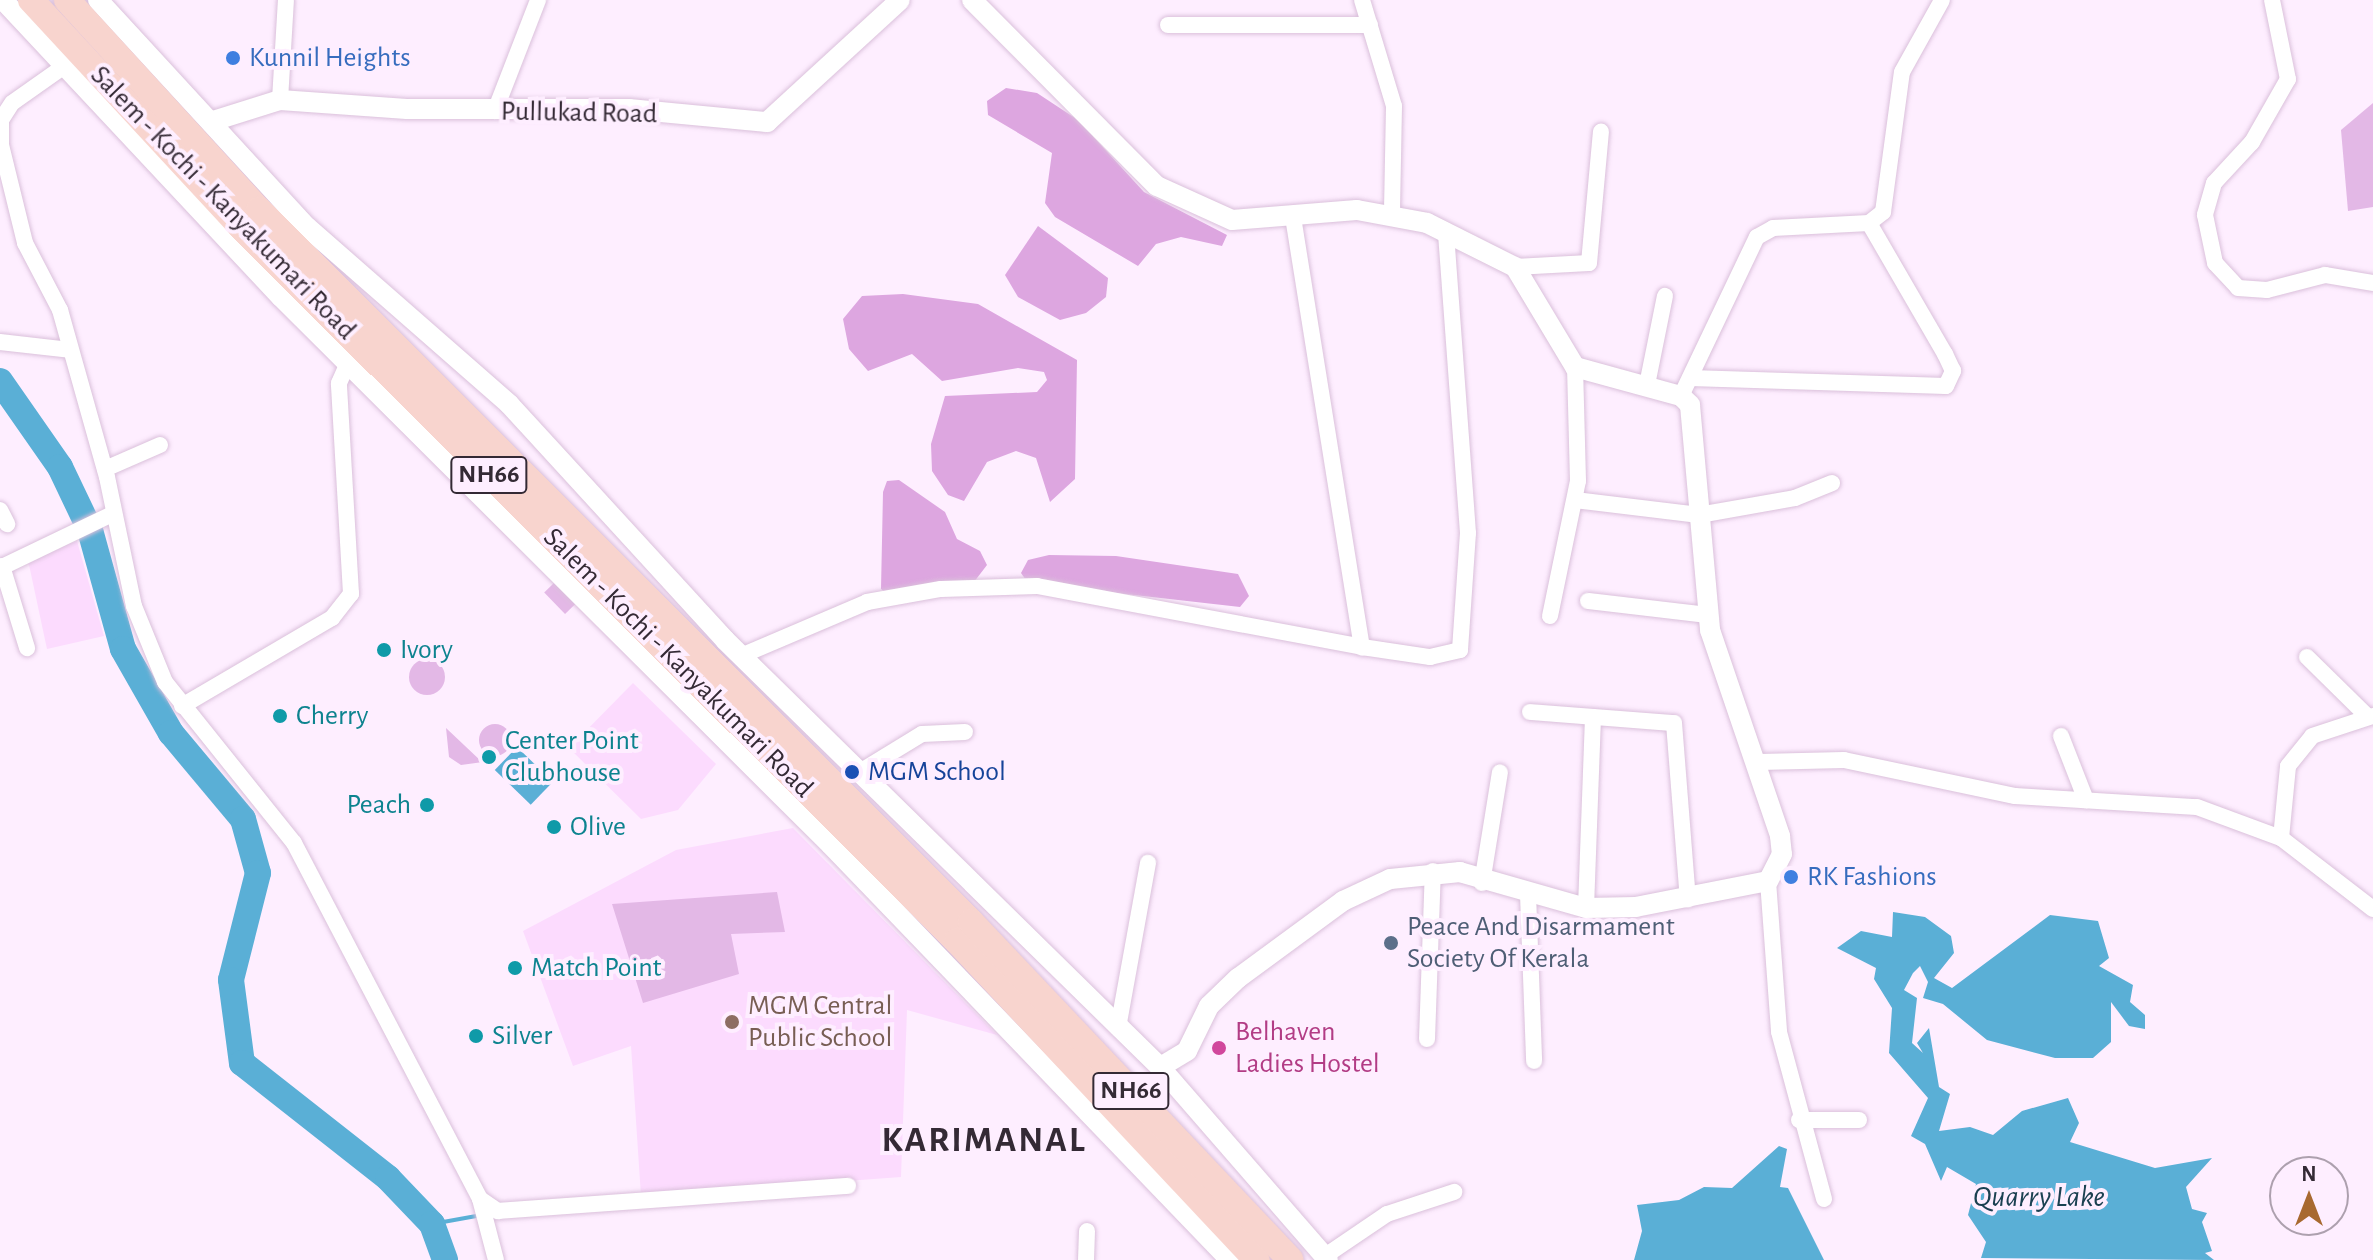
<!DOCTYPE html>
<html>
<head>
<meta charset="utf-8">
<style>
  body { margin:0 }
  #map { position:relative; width:2373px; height:1260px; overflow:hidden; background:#feeeff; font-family:"Alegreya Sans",sans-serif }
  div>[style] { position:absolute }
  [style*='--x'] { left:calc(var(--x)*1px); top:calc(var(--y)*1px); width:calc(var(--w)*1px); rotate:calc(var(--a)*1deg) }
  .built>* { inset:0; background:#fcdbfe }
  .green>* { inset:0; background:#e3b8e6; transform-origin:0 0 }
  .round { border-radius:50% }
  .forest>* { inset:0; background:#dda6e0 }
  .water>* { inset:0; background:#5aafd6; transform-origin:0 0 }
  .stream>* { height:4px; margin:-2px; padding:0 2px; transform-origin:2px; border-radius:2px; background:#5aafd6 }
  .river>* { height:26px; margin:-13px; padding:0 13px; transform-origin:13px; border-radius:13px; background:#5aafd6 }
  .roads { filter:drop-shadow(0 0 2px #dac0db) drop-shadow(0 0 2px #dac0db) }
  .minor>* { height:16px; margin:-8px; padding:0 8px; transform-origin:8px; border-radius:8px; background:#fff }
  .tertiary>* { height:20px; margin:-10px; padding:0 10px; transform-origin:10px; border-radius:10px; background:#fff }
  .trunk>* { height:26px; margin:-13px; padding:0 13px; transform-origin:13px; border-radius:13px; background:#f8d4ce }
  .dots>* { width:22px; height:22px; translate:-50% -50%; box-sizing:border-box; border:4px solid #feeeff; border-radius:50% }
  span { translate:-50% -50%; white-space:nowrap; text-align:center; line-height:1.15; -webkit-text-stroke:8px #feeeff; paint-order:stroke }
  .shield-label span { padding:2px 6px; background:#feeeff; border:2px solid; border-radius:6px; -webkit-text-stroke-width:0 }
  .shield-label { font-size:26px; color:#342a35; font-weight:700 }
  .shop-label { font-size:28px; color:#366cbe }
  .left { translate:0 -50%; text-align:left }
  .street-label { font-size:28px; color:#342a35 }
  .culture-label { font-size:28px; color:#0d838f }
  .right { translate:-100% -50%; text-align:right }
  .transit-label { font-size:28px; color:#164399 }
  .service-label { font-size:28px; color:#4e5e75 }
  .education-label { font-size:28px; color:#785e54 }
  .hotel-label { font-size:28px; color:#b23c85 }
  .water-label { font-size:30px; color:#1b4051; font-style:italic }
  .district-label { font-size:36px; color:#342a35; font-weight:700; letter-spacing:2px }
  .north { position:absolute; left:2269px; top:1156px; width:80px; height:80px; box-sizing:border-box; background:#feeeff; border:2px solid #ada0ae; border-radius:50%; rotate:0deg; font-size:22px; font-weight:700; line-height:32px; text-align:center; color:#342a35 }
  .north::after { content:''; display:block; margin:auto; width:28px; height:36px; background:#a86930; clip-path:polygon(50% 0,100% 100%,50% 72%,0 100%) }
</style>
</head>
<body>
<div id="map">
  <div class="built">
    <i style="clip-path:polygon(77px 541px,104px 636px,47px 649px,28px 560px)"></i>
    <i style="clip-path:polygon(633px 683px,716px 764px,678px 810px,641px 819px,569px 748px)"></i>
    <i style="clip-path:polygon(793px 828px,997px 1035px,907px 1010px,901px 1177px,641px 1196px,631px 1046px,573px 1066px,523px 931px,676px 850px)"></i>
  </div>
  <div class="green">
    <i style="clip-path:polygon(2373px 103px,2373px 207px,2348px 211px,2341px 130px)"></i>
    <i style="left:555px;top:582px;width:30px;height:15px;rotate:46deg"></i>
    <i class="round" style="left:409px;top:659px;width:36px;height:36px"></i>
    <i class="round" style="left:479px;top:724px;width:32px;height:32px"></i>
    <i style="clip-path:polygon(446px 728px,482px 762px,483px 762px,461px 765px,449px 757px)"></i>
    <i style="clip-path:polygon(777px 892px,785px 932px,731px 934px,739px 974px,643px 1003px,612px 904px)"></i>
  </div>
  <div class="forest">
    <i style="clip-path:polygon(1006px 88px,1037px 93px,1078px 120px,1144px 192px,1227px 235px,1222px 246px,1181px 237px,1156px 244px,1138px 266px,1055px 217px,1045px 203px,1052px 153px,988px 115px,987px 101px)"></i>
    <i style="clip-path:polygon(1038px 226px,1108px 278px,1106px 297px,1086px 313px,1060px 320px,1018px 297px,1005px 275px)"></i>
    <i style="clip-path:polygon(903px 294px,978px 304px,1077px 360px,1075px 479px,1050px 502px,1036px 458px,1016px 451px,987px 462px,964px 501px,948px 495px,932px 471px,931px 444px,945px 396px,1037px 392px,1047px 380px,1044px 372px,1018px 368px,942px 381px,912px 354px,868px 371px,849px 349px,843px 319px,862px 296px)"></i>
    <i style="clip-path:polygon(899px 480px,945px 512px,957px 539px,980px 551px,987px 565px,974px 582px,891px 596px,881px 589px,883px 492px,887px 481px)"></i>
    <i style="clip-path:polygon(1049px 555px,1116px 556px,1238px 574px,1249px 596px,1240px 607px,1028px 583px,1021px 573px,1028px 560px)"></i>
  </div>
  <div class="water">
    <i style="left:517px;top:747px;width:50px;height:32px;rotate:44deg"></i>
    <i style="clip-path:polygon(1893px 912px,1925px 917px,1951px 936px,1954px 953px,1934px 978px,1952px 988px,2050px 915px,2098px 921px,2109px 958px,2099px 966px,2133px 985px,2130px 1002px,2145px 1015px,2145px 1029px,2129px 1026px,2111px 1002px,2111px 1042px,2093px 1058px,2055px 1058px,1987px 1040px,1943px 1004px,1923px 998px,1928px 982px,1920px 966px,1913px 973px,1904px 990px,1917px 998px,1912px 1043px,1923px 1053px,1917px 1043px,1929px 1028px,1939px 1087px,1950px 1094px,1939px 1131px,1970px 1127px,1993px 1135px,2022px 1111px,2068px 1098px,2079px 1123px,2070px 1142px,2155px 1168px,2212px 1158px,2186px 1187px,2192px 1209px,2207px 1213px,2202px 1222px,2212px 1251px,2205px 1253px,2214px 1260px,1981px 1258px,1986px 1242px,1968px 1215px,1976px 1184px,1947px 1167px,1941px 1181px,1925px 1144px,1911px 1136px,1928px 1098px,1889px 1053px,1892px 1008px,1874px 979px,1876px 968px,1837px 948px,1861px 931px,1892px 937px)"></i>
    <i style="clip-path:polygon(1779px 1146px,1787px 1149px,1780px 1187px,1788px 1188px,1824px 1260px,1634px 1260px,1642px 1231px,1637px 1205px,1679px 1200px,1704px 1187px,1732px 1188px)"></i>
  </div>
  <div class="stream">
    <i style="--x:432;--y:1224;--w:45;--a:-10.3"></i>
  </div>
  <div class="river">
    <i style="--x:0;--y:381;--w:105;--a:55.1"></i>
    <i style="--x:60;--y:467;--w:70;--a:64.5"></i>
    <i style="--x:90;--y:530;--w:123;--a:74.5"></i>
    <i style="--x:123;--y:649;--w:97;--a:60.3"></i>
    <i style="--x:171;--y:733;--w:112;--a:50.1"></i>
    <i style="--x:243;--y:819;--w:56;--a:74.5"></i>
    <i style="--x:258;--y:873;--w:110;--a:104.2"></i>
    <i style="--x:231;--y:980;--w:84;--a:82.5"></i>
    <i style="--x:242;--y:1063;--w:186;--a:38.2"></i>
    <i style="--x:388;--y:1178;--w:64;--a:46.3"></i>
    <i style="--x:432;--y:1224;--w:38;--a:70"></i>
  </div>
  <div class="roads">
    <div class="minor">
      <i style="--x:1362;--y:0;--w:111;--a:73.2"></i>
      <i style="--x:1394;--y:106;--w:105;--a:91.1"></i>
      <i style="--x:2272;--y:0;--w:81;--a:78.6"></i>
      <i style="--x:2288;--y:79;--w:73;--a:119.7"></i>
      <i style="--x:2252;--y:142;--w:56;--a:132.8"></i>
      <i style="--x:2214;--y:183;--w:33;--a:106"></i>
      <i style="--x:2205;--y:215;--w:49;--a:78.2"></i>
      <i style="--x:2215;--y:263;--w:34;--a:47"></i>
      <i style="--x:2238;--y:288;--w:29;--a:4"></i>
      <i style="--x:2267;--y:290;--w:60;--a:-14.5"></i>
      <i style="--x:2325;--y:275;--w:49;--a:9.5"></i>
      <i style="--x:1168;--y:25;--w:202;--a:0"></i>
      <i style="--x:63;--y:67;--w:62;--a:144.8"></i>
      <i style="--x:12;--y:103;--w:20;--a:123"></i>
      <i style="--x:1;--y:120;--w:25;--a:90"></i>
      <i style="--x:1;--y:145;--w:101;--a:76.2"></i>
      <i style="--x:25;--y:243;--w:76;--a:62.4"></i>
      <i style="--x:60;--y:310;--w:173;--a:74.3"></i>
      <i style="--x:107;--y:477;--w:132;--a:78.2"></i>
      <i style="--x:134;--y:606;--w:82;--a:67.8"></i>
      <i style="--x:165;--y:682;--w:206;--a:51.3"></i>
      <i style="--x:294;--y:843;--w:402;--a:62.4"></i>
      <i style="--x:480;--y:1199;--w:63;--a:75.3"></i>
      <i style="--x:280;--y:100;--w:100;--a:-86.6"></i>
      <i style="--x:495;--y:111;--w:119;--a:-68.8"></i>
      <i style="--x:1293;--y:217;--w:436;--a:80.9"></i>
      <i style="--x:1515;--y:267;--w:74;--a:-3.1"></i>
      <i style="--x:1589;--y:263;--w:132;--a:-84.8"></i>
      <i style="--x:0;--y:342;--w:70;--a:6.5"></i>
      <i style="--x:1690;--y:378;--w:256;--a:1.8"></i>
      <i style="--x:1946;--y:386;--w:17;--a:-65"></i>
      <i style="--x:1953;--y:371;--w:19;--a:-115"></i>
      <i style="--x:1945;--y:354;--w:151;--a:-120.1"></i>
      <i style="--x:1647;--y:385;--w:91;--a:-78.6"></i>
      <i style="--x:1681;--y:396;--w:176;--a:-64.5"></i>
      <i style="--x:1757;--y:237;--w:18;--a:-29"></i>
      <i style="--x:1773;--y:228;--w:96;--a:-3"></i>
      <i style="--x:1869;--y:223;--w:18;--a:-38"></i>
      <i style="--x:1883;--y:212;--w:141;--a:-82.3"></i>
      <i style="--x:1902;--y:72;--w:82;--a:-60.9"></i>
      <i style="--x:105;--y:469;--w:60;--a:-23.6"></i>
      <i style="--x:1575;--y:500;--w:125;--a:6.9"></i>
      <i style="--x:1699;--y:515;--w:97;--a:-10"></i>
      <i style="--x:1795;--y:498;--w:40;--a:-22"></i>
      <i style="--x:0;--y:510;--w:16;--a:63"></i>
      <i style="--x:2;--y:566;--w:86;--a:73"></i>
      <i style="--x:0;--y:568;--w:122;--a:-25.7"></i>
      <i style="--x:1588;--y:601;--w:121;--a:6.7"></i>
      <i style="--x:1550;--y:616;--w:138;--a:-78.3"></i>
      <i style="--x:1578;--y:481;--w:114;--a:-91.5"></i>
      <i style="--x:743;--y:655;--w:135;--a:-23.1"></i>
      <i style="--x:867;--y:602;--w:75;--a:-10"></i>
      <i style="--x:941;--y:589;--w:96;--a:-1.8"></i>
      <i style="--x:1037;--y:586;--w:331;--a:10.6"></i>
      <i style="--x:1362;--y:647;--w:69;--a:8.4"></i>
      <i style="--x:1430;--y:657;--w:31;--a:-13"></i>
      <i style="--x:1460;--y:650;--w:117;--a:-86.1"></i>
      <i style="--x:1468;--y:533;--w:302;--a:-94.2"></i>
      <i style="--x:2307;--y:657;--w:84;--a:44.5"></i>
      <i style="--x:182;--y:706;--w:174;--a:-30.4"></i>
      <i style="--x:332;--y:618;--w:31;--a:-52"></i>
      <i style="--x:351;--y:594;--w:211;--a:-93.3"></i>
      <i style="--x:339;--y:383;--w:20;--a:-66"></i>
      <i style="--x:1530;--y:712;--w:144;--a:4.4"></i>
      <i style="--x:1674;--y:723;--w:177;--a:85.5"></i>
      <i style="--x:2061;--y:736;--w:69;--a:68.7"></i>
      <i style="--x:1759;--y:762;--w:85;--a:-1.3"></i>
      <i style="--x:1844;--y:760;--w:175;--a:11.9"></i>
      <i style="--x:2015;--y:796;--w:182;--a:3.5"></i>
      <i style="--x:2197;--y:807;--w:90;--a:20.3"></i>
      <i style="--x:2281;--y:838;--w:116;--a:37.7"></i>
      <i style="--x:858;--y:773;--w:75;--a:-31.4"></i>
      <i style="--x:922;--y:734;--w:43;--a:-2.7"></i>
      <i style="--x:2281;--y:838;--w:72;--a:-84.4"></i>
      <i style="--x:2288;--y:766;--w:38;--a:-51"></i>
      <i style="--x:2312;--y:736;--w:64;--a:-18.2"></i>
      <i style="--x:1768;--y:881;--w:151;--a:85.8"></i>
      <i style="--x:1779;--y:1032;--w:173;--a:74.9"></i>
      <i style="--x:1482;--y:883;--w:112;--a:-80.8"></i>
      <i style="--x:1528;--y:894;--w:167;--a:87.9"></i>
      <i style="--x:1586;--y:908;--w:191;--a:-87.9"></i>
      <i style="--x:1118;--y:1028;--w:168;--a:-79.7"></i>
      <i style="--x:1427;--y:1039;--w:168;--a:-88"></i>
      <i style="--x:1799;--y:1120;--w:60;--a:0"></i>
      <i style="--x:480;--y:1199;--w:22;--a:34"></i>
      <i style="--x:498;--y:1211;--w:351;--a:-4.1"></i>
      <i style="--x:1325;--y:1256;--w:75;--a:-34.1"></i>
      <i style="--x:1387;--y:1214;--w:71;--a:-18.2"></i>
      <i style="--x:1086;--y:1260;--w:29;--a:-88"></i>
    </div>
    <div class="tertiary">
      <i style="--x:3;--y:0;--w:407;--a:46.9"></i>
      <i style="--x:281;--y:297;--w:776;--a:44.9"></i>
      <i style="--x:831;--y:845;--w:576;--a:46.13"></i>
      <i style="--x:98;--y:0;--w:309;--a:47.4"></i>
      <i style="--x:307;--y:227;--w:269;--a:41.2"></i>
      <i style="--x:509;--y:404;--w:320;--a:47.5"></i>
      <i style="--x:725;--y:640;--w:610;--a:44.47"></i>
      <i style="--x:1160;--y:1067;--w:256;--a:49"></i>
      <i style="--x:972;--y:0;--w:262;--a:45.2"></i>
      <i style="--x:1157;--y:186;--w:82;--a:24.4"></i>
      <i style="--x:1232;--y:220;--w:125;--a:-4.6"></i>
      <i style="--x:1357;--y:210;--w:71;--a:10.5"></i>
      <i style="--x:1427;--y:223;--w:98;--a:26.6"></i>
      <i style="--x:1515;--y:267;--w:117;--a:59"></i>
      <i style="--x:1575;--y:367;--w:110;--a:15.3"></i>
      <i style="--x:1681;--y:396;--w:13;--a:45"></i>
      <i style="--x:1690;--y:405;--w:226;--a:84.9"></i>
      <i style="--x:1710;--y:630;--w:218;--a:71.2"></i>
      <i style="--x:1780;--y:836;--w:18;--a:84"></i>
      <i style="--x:1782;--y:854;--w:30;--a:117"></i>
      <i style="--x:1768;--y:881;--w:135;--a:168.9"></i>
      <i style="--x:1636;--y:907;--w:50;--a:178.9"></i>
      <i style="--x:1586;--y:908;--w:131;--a:-164.1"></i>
      <i style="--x:1460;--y:872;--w:70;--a:174.3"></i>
      <i style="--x:1390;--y:879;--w:52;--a:154.9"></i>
      <i style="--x:1343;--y:901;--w:130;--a:143.7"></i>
      <i style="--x:1238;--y:978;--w:40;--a:136"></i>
      <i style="--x:1209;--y:1006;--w:50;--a:116.1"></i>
      <i style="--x:1187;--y:1051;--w:31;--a:149"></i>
      <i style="--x:213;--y:121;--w:70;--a:-17.4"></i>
      <i style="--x:280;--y:100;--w:127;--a:4.1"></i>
      <i style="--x:407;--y:109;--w:222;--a:0"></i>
      <i style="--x:629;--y:109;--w:139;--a:5.4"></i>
      <i style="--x:767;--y:122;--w:180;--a:-42.5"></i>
    </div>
    <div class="trunk">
      <i style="--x:31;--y:0;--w:309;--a:47.2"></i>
      <i style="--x:241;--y:227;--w:1011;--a:44.92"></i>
      <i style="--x:957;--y:941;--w:438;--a:46.8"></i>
      <i style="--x:67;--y:0;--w:285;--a:47.6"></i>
      <i style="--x:259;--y:210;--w:1007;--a:45"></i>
      <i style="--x:971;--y:922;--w:465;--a:46.6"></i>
    </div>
  </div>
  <div class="dots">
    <i style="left:233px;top:58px;background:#3f7fe0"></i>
    <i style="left:384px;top:650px;background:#0f9aa8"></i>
    <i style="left:280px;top:716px;background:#0f9aa8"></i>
    <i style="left:489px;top:757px;background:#0f9aa8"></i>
    <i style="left:852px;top:772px;background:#1a4fb4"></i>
    <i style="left:427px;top:805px;background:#0f9aa8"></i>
    <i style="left:554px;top:827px;background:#0f9aa8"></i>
    <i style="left:1791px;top:877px;background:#3f7fe0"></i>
    <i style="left:1391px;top:943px;background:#5c6f8a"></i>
    <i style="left:515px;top:968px;background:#0f9aa8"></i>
    <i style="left:732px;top:1022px;background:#8d6e63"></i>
    <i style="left:476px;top:1036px;background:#0f9aa8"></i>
    <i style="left:1219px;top:1048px;background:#d1479c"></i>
  </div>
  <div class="shield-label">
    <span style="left:489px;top:475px">NH66</span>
    <span style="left:1131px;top:1091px">NH66</span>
  </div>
  <div class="shop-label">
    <span class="left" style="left:249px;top:58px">Kunnil Heights</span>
    <span class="left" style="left:1807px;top:877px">RK Fashions</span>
  </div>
  <div class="street-label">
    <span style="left:579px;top:113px;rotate:1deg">Pullukad Road</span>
    <span style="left:223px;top:203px;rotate:46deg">Salem - Kochi - Kanyakumari Road</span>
    <span style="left:678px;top:663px;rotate:45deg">Salem - Kochi - Kanyakumari Road</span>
  </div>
  <div class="culture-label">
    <span class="left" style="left:400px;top:650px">Ivory</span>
    <span class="left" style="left:296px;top:716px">Cherry</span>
    <span class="left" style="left:505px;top:757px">Center Point<br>Clubhouse</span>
    <span class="right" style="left:411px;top:805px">Peach</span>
    <span class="left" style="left:570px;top:827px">Olive</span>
    <span class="left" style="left:531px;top:968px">Match Point</span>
    <span class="left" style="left:492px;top:1036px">Silver</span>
  </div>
  <div class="transit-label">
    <span class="left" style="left:868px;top:772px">MGM School</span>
  </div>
  <div class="service-label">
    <span class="left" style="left:1407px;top:943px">Peace And Disarmament<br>Society Of Kerala</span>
  </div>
  <div class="education-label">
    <span class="left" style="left:748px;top:1022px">MGM Central<br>Public School</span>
  </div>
  <div class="hotel-label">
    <span class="left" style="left:1235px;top:1048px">Belhaven<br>Ladies Hostel</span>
  </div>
  <div class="water-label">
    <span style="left:2039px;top:1197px">Quarry Lake</span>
  </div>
  <div class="district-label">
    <span style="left:984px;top:1141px">KARIMANAL</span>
  </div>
  <div class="north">N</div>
</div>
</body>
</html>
